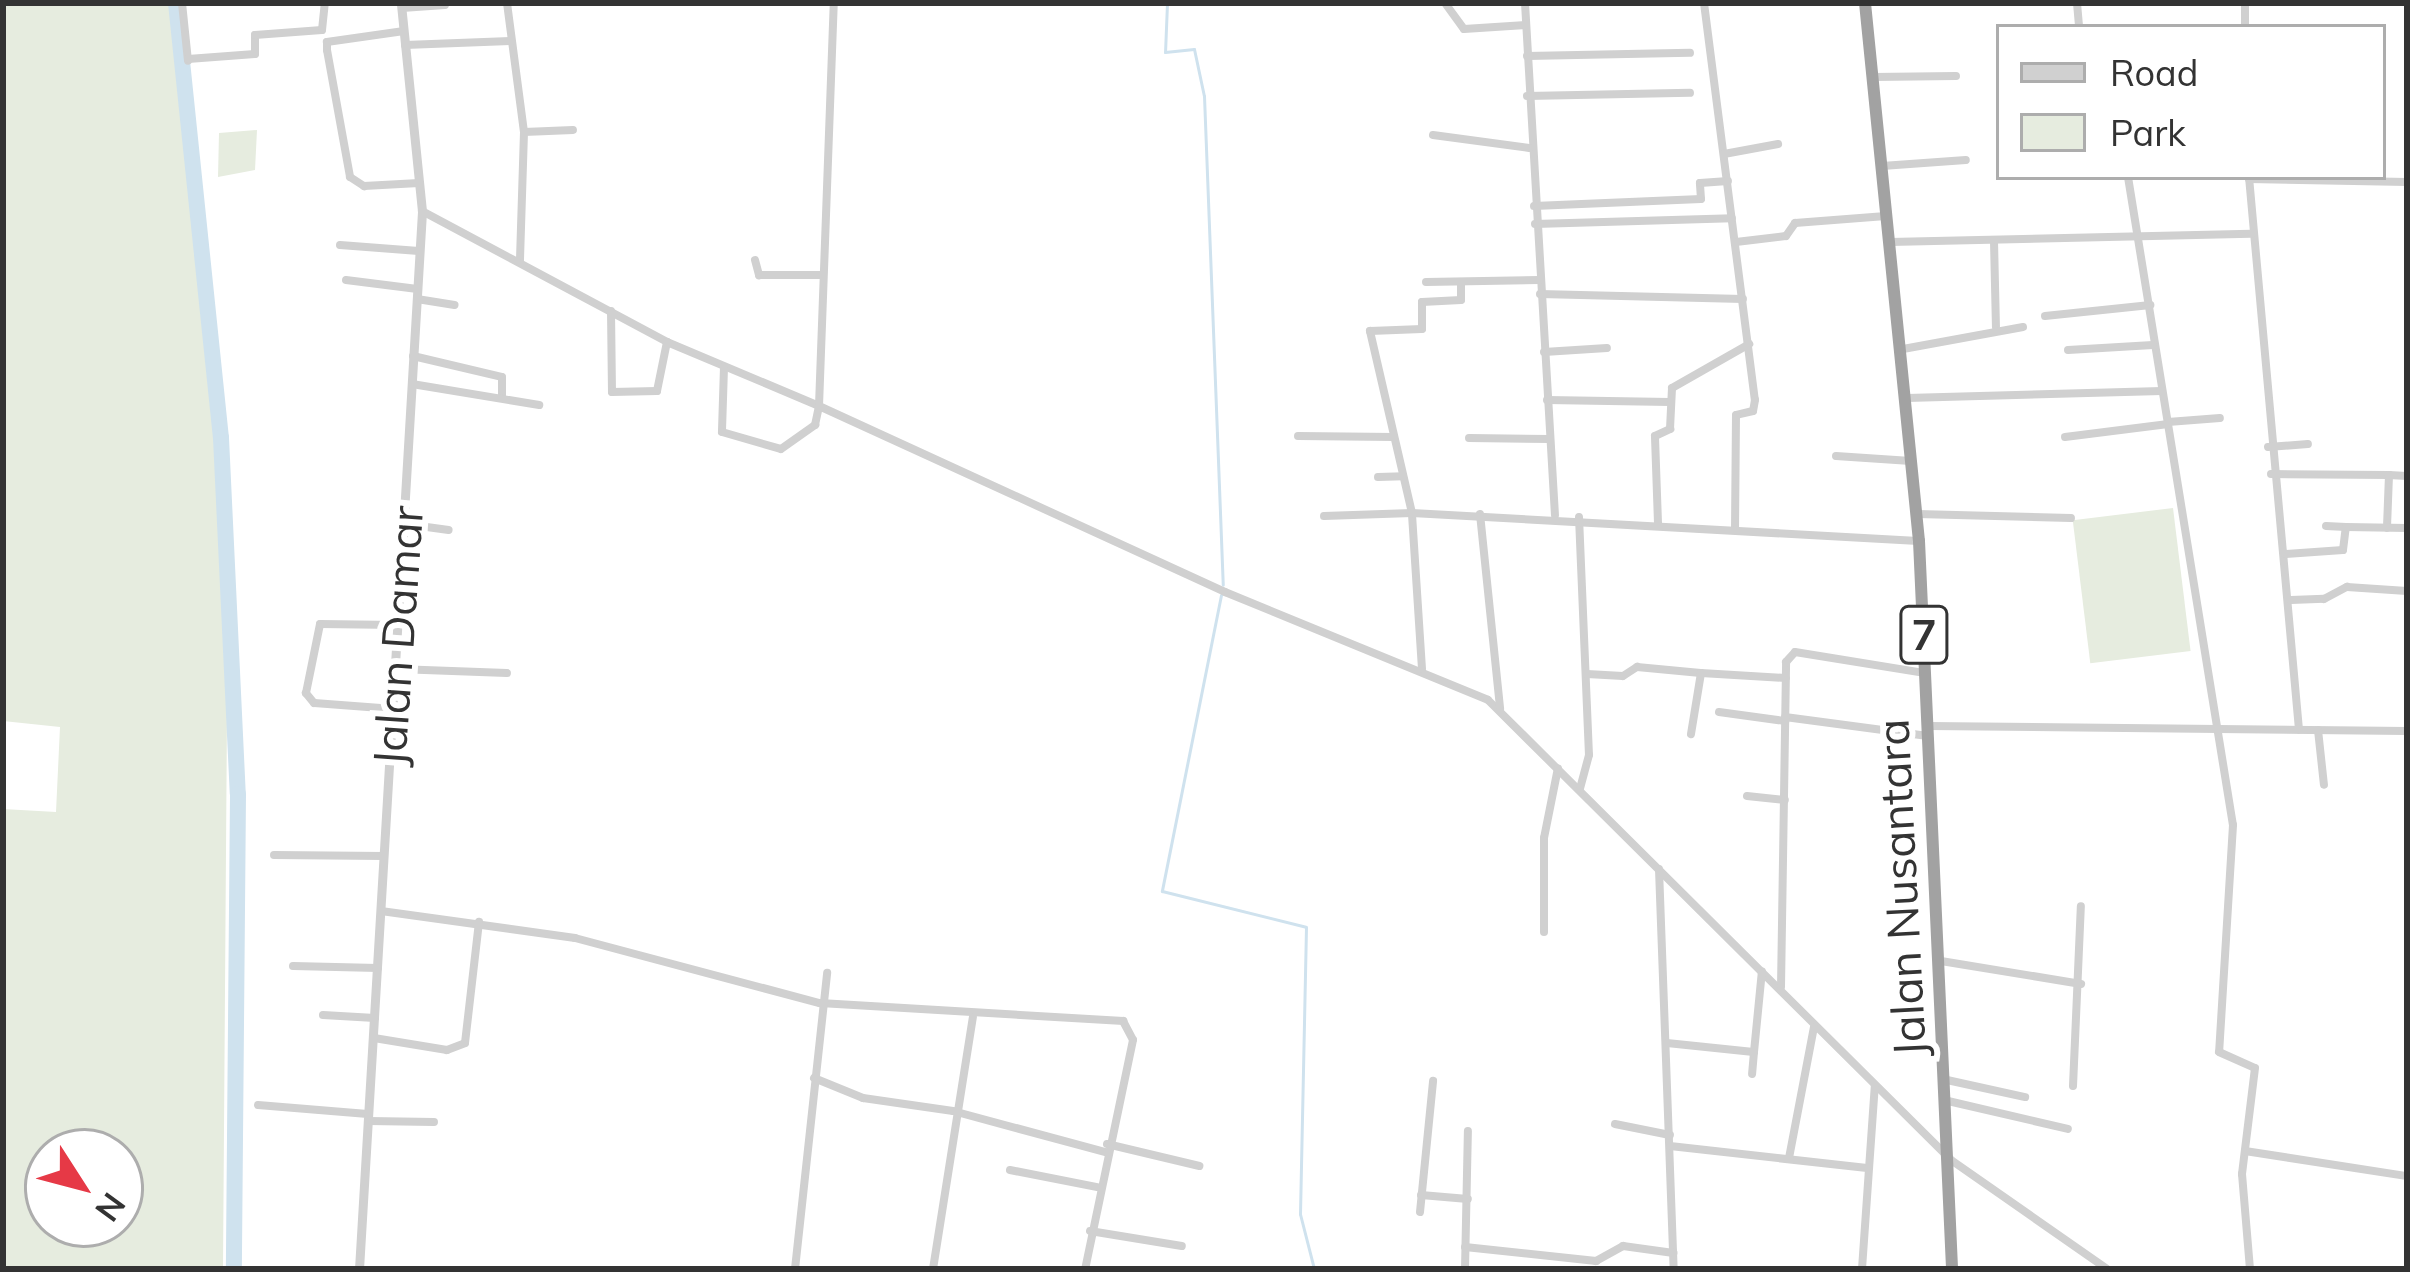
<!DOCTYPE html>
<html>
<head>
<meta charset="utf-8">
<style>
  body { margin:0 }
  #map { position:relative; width:2410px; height:1272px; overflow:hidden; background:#fff; font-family:Mulish,sans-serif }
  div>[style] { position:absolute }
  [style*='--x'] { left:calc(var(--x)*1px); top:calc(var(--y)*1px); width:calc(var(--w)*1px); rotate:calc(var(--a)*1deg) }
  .green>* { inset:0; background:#e6ecdf; transform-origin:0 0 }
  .stream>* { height:3px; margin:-1.5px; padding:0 1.5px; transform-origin:1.5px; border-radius:1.5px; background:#cfe2ee }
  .river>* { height:16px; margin:-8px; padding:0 8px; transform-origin:8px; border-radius:8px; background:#cfe2ee }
  .minor>* { height:8px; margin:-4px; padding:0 4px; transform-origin:4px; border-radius:4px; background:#d0d0d0 }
  .tertiary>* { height:9px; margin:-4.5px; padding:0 4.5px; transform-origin:4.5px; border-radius:4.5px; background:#d0d0d0 }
  .trunk>* { height:12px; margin:-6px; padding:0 6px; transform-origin:6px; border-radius:6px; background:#a2a2a2 }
  span { translate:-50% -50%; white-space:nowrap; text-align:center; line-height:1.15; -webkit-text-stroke:12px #fff; paint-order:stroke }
  .shield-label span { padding:3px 9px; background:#fff; border:3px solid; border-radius:9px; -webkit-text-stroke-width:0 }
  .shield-label { font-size:42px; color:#333; font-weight:700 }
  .street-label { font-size:45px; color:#333 }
  .frame { position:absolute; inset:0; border:6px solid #333; pointer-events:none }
  .legend { position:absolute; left:1996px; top:24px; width:390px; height:156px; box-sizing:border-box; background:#fff; border:3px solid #adadad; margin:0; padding:15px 21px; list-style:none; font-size:36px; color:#333 }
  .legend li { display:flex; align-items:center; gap:24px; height:60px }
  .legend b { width:60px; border:3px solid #adadad }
  .north { position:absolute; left:24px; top:1128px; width:120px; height:120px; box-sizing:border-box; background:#fff; border:3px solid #adadad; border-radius:50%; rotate:126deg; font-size:33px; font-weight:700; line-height:48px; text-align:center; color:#333 }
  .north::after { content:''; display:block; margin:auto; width:42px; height:54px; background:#e63946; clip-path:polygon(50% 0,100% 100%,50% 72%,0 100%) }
</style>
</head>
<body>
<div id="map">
  <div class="green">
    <i style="clip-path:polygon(evenodd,3px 3px,172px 3px,228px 574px,223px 1269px,3px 1269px,3px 809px,56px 812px,60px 727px,3px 721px,3px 3px,48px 1152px,120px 1152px,120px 1224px,48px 1224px,48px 1152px)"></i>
    <i style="clip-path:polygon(257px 130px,255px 170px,218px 177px,219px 133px)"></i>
    <i style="left:2173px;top:508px;width:144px;height:101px;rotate:83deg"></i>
  </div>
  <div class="stream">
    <i style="--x:1167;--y:3;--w:49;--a:92.3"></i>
    <i style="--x:1165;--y:52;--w:29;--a:-6"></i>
    <i style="--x:1194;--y:49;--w:48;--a:78"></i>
    <i style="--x:1204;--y:96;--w:489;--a:87.8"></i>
    <i style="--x:1221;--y:595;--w:302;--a:101.3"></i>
    <i style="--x:1162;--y:891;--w:148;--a:14"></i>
    <i style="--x:1306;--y:927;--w:287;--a:91.2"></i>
    <i style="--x:1300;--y:1214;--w:57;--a:75.7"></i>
  </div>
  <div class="river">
    <i style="--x:176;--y:3;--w:437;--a:84.1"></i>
    <i style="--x:221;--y:438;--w:356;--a:87.3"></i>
    <i style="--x:238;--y:794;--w:475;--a:90.5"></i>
  </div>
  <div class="minor">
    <i style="--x:182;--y:3;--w:58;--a:84.1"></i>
    <i style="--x:507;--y:3;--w:130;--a:82.5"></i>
    <i style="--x:524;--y:132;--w:129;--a:91.8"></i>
    <i style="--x:1445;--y:3;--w:32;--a:54"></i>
    <i style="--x:1464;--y:29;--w:62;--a:-3.7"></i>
    <i style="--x:1525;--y:3;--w:513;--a:86.65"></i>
    <i style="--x:1704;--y:3;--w:400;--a:82.7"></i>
    <i style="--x:1755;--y:400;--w:11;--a:100"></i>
    <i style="--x:1753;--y:411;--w:17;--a:167"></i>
    <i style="--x:1736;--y:415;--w:115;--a:90.5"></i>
    <i style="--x:2077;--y:3;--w:24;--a:85"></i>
    <i style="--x:402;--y:8;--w:43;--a:-4"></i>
    <i style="--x:2245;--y:27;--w:24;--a:-90"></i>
    <i style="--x:404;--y:31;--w:78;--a:171.9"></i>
    <i style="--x:327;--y:42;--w:8;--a:90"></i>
    <i style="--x:327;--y:50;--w:129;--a:79.7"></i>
    <i style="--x:350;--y:177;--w:17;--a:33"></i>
    <i style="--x:364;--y:186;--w:55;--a:-3.1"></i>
    <i style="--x:405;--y:45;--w:106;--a:-2.2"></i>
    <i style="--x:1527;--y:56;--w:163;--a:-1.1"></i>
    <i style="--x:188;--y:59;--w:67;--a:-4.3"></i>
    <i style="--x:255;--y:54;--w:19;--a:-90"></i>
    <i style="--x:255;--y:35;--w:67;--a:-4.3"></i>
    <i style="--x:322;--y:30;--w:27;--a:-84"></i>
    <i style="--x:1873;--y:77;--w:83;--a:-0.7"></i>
    <i style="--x:1527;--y:96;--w:163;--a:-1.1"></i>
    <i style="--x:524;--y:132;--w:49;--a:-2.3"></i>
    <i style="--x:1433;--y:135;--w:97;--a:7.7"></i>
    <i style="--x:1724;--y:154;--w:55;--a:-10.5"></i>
    <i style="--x:1882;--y:166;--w:84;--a:-4.1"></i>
    <i style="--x:2128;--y:177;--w:656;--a:80.8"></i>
    <i style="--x:2233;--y:825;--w:227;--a:93.5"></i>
    <i style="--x:2219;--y:1052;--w:39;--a:24"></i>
    <i style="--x:2255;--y:1068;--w:107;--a:97"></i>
    <i style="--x:2242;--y:1174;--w:95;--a:85.2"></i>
    <i style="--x:2249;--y:177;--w:555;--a:84.83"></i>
    <i style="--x:2249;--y:179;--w:158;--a:1.1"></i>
    <i style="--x:1534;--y:206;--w:167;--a:-2.4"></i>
    <i style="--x:1701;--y:199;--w:16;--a:-94"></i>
    <i style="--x:1700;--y:183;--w:28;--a:-4"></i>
    <i style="--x:422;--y:211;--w:278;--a:28.1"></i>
    <i style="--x:667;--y:342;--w:165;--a:22.8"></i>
    <i style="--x:819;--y:406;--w:403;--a:-87.9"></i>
    <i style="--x:1535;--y:224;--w:197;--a:-1.7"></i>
    <i style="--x:1994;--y:241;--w:86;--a:88.7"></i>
    <i style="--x:1736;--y:242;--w:50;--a:-6.8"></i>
    <i style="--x:1786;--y:236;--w:16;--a:-55"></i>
    <i style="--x:1795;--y:223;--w:91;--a:-4.4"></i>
    <i style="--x:1890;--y:242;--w:361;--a:-1.3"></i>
    <i style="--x:340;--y:245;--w:79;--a:4.3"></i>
    <i style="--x:755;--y:260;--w:16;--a:75"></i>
    <i style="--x:759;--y:275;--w:64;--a:0"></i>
    <i style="--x:346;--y:280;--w:72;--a:7.2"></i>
    <i style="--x:1426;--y:282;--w:113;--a:-1"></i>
    <i style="--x:1540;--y:294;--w:203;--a:1.4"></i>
    <i style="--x:417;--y:299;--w:38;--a:9"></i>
    <i style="--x:611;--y:311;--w:81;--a:89.3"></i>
    <i style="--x:612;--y:392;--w:45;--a:-1.3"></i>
    <i style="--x:657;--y:391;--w:50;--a:-78.5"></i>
    <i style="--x:2045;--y:316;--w:106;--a:-6"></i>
    <i style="--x:1903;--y:349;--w:122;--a:-10.4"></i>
    <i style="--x:2068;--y:350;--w:85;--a:-3.4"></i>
    <i style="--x:1544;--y:352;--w:63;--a:-3.6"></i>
    <i style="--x:413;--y:356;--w:91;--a:13.3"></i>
    <i style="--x:502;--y:377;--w:21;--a:90"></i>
    <i style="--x:724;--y:367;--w:65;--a:91.8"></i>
    <i style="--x:722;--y:432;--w:61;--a:16.1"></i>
    <i style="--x:781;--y:449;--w:42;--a:-35.2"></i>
    <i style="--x:815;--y:425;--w:19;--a:-78"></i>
    <i style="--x:819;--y:406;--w:447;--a:24.6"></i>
    <i style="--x:1225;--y:592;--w:284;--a:22.3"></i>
    <i style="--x:1488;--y:700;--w:653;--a:44.81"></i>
    <i style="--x:1951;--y:1160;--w:190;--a:34.9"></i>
    <i style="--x:412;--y:384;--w:129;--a:9.4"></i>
    <i style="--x:1907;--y:398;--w:255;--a:-1.6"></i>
    <i style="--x:1547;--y:400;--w:123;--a:0.9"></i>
    <i style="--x:2168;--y:422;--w:52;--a:-4.4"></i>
    <i style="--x:1298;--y:436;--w:96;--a:0.6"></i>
    <i style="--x:2065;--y:437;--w:104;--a:-7.2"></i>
    <i style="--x:1469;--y:438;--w:81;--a:0.7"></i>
    <i style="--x:2268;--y:447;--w:40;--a:-4.3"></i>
    <i style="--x:1836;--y:456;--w:75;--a:3.8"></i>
    <i style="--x:2271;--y:474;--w:118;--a:0.5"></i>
    <i style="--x:2389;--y:475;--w:53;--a:92.2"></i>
    <i style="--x:2389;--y:475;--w:18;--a:3"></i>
    <i style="--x:1378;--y:477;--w:25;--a:-2"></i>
    <i style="--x:1480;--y:514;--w:196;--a:84.1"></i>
    <i style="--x:1917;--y:514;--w:154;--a:1.5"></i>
    <i style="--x:1324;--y:516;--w:88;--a:-2"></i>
    <i style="--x:1412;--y:513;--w:187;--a:-103"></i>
    <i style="--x:1370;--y:331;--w:52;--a:-2.2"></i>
    <i style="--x:1422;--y:329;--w:27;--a:-90"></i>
    <i style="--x:1422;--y:302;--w:39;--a:-3"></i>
    <i style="--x:1461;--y:300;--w:18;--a:-90"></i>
    <i style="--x:1579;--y:517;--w:238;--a:87.6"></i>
    <i style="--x:1589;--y:755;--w:35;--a:105"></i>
    <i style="--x:1658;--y:523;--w:87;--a:-92"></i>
    <i style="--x:1655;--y:436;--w:17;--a:-25"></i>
    <i style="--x:1670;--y:429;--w:41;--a:-87.2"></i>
    <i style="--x:1672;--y:388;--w:89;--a:-29.7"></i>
    <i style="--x:405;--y:524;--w:44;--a:7.8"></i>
    <i style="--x:2326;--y:526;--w:20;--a:3"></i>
    <i style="--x:2285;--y:554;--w:58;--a:-3.9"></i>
    <i style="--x:2343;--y:550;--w:23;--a:-83"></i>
    <i style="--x:2346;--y:527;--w:61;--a:0.9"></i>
    <i style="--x:2291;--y:600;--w:33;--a:-2"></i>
    <i style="--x:2324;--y:599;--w:26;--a:-28"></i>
    <i style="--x:2347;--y:587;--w:60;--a:3.8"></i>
    <i style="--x:397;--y:669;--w:110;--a:2.1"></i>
    <i style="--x:1422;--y:669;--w:156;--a:-93.7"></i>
    <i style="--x:1412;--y:513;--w:507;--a:3.17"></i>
    <i style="--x:1701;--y:673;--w:85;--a:3.4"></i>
    <i style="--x:1587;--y:674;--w:36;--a:3"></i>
    <i style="--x:1623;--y:676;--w:17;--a:-33"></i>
    <i style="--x:1637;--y:667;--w:64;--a:5.4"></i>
    <i style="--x:1701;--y:673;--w:62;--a:99.3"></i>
    <i style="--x:394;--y:709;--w:80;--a:-175.7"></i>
    <i style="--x:314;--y:703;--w:13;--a:-129"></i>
    <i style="--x:306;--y:693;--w:70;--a:-78.5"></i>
    <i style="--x:320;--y:624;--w:78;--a:0.7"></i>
    <i style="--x:1719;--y:712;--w:67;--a:7.8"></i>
    <i style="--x:1785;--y:717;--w:144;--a:7.6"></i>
    <i style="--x:1929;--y:726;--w:478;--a:0.6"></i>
    <i style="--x:2318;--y:730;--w:55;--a:83.8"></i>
    <i style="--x:1747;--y:796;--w:38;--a:6"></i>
    <i style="--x:274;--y:855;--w:110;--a:0.5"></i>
    <i style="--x:1659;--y:869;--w:400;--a:87.9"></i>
    <i style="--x:381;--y:911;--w:196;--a:7.9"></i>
    <i style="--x:575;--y:938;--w:253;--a:14.9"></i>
    <i style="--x:820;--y:1003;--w:304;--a:3.4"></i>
    <i style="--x:1123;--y:1021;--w:21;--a:62"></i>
    <i style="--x:1133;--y:1040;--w:234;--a:101.8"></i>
    <i style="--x:1544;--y:932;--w:94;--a:-90"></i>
    <i style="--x:1544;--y:838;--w:71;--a:-78.7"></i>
    <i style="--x:1941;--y:961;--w:142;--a:9.3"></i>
    <i style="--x:293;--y:966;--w:85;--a:1.3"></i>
    <i style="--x:1781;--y:987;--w:325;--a:-89.1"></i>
    <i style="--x:1786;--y:662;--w:13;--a:-48"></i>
    <i style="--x:1795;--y:652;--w:132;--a:9.2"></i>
    <i style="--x:323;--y:1015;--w:52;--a:3.3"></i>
    <i style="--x:374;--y:1038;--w:74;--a:9.3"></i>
    <i style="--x:447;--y:1050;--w:19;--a:-21"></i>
    <i style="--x:465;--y:1043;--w:122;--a:-83.4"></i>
    <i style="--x:1667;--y:1043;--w:87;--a:5.9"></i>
    <i style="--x:1754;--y:1052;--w:22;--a:95"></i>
    <i style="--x:1754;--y:1052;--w:81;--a:-84.4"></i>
    <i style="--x:814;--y:1078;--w:53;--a:22.2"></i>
    <i style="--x:863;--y:1098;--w:91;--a:8.2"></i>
    <i style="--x:953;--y:1111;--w:157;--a:15.1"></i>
    <i style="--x:1947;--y:1080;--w:80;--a:12.3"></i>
    <i style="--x:2073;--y:1086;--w:180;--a:-87.5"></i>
    <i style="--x:1948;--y:1101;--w:123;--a:13.1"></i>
    <i style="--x:258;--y:1105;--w:110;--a:4.7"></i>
    <i style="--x:369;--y:1121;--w:65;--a:0.9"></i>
    <i style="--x:1615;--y:1124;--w:56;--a:11.3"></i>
    <i style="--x:1107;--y:1144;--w:95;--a:13.4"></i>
    <i style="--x:1670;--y:1146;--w:196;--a:6.4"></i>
    <i style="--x:2245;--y:1151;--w:164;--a:8.8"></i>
    <i style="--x:1789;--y:1158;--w:133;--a:-79.2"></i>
    <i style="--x:1010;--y:1170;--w:89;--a:11.1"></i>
    <i style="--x:1421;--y:1195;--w:47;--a:4.9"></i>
    <i style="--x:1420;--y:1212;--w:132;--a:-84.3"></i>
    <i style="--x:1090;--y:1231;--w:93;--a:9.3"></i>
    <i style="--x:1465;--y:1247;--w:132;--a:6.1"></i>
    <i style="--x:1596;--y:1261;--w:31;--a:-29"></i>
    <i style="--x:1623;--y:1246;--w:51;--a:7.8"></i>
    <i style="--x:795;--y:1269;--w:298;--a:-83.8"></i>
    <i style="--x:933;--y:1269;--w:255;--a:-81"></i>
    <i style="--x:1465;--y:1269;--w:138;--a:-88.8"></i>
    <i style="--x:1862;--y:1269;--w:184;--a:-86"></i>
  </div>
  <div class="tertiary">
    <i style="--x:359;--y:1269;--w:1060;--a:-86.59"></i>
    <i style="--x:422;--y:211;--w:209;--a:-95.8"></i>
  </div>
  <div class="trunk">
    <i style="--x:1865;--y:3;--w:541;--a:84.27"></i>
    <i style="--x:1919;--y:541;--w:729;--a:87.4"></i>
  </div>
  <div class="shield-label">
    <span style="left:1924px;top:635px">7</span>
  </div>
  <div class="street-label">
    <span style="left:398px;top:636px;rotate:-86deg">Jalan Damar</span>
    <span style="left:1901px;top:888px;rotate:-93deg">Jalan Nusantara</span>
  </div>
  <div class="frame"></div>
  <ul class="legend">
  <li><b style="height:15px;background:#d0d0d0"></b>Road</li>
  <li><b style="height:33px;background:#e6ecdf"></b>Park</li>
  </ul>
  <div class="north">N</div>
</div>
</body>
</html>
